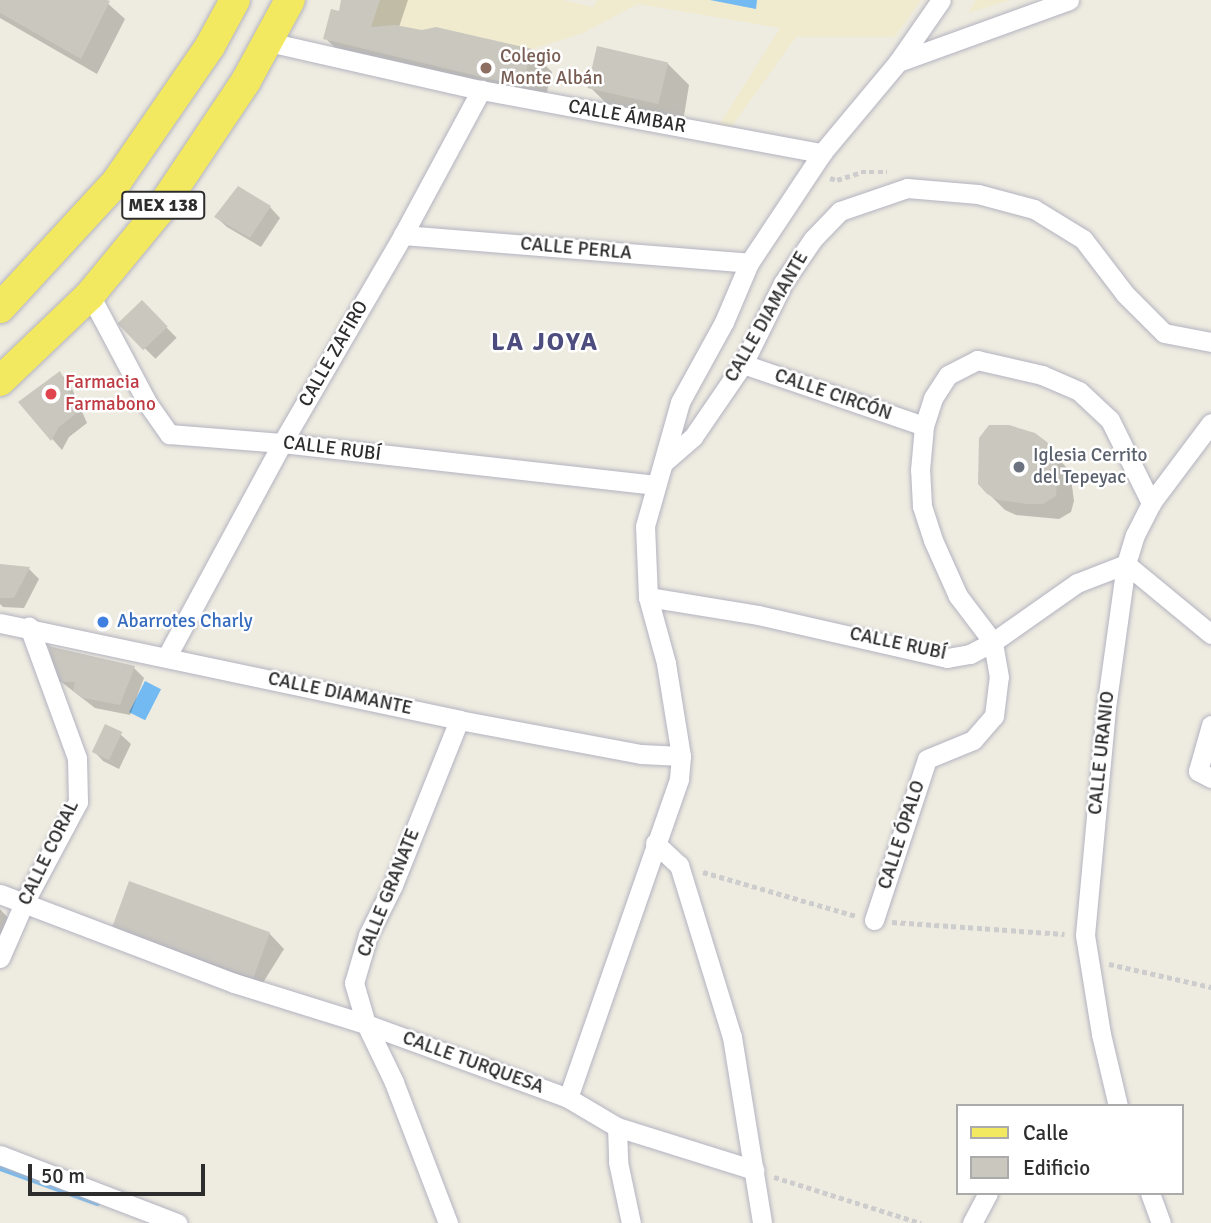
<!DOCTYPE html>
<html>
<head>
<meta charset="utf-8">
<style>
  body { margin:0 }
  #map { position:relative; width:1211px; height:1223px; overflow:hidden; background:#eeebe0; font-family:Signika,sans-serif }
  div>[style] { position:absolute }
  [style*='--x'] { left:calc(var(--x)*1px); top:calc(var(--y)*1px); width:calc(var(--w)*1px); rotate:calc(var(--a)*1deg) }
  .education>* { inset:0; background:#f0ebcf }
  .water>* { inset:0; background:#72baf1; transform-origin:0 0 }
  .shadow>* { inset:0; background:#0003; transform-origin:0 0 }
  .stream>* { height:7px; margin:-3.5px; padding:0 3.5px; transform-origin:3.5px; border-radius:3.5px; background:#72baf1 }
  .building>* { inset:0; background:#cac7bf; transform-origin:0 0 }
  .path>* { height:4.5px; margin-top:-2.25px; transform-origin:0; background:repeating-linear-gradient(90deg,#cdcdcd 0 5px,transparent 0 8.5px) }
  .roads { filter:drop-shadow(0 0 2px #b3b3c0) drop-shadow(0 0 2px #b3b3c0) }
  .street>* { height:19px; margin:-9.5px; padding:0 9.5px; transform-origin:9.5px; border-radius:9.5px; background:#fff }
  .primary>* { height:30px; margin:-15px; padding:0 15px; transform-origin:15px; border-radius:15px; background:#f3e960 }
  .dots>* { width:19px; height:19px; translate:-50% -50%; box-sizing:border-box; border:4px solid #fff; border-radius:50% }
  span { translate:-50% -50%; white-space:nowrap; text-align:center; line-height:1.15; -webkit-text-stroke:5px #fff; paint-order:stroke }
  .shield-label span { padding:2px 5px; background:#fff; border:2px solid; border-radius:5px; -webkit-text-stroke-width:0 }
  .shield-label { font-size:18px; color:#2d2d2d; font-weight:700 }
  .education-label { font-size:19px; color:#785e54 }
  .left { translate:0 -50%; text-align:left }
  .street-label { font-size:19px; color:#2d2d2d }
  .health-label { font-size:19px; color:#be3a42 }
  .worship-label { font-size:19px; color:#5b616d }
  .shop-label { font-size:19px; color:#366cbe }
  .district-label { font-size:26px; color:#4c4c7f; font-weight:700; letter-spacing:2px }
  .legend { position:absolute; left:956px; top:1104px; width:228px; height:91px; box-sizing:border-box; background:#fff; border:2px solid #ababab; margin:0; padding:9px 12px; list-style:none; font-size:21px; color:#2d2d2d }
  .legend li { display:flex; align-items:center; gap:14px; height:35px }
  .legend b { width:35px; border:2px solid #ababab }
  .scale { position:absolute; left:28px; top:1164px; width:177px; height:32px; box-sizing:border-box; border:4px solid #2d2d2d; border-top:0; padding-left:9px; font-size:21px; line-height:24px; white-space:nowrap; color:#2d2d2d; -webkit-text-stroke:5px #fff; paint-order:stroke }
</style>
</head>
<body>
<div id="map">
  <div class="education">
    <i style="clip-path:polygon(341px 0,562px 0,593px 7px,597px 0,921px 0,895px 37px,796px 37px,732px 126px,719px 125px,780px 28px,638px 4px,581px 34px,532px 49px,522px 87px,323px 39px,331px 9px,339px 11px)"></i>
    <i style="clip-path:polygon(976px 0,1010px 0,968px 13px)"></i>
  </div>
  <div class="water">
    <i style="clip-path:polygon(710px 0,757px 0,756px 9px)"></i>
    <i style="left:145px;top:681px;width:18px;height:35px;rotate:27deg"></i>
  </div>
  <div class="shadow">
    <i style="clip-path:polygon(0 0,104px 0,125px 19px,97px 74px,0 18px)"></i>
    <i style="clip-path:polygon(343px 0,408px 0,399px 27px,531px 51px,552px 72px,543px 107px,347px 59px,325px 38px,340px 13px)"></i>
    <i style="clip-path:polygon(668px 64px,689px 85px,683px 122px,612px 109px,591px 88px)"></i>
    <i style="clip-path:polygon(270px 207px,280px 218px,261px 247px,227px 227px,216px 217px)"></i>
    <i style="left:142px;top:303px;width:49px;height:30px;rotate:45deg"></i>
    <i style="clip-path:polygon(60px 373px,70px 384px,87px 423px,69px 437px,62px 450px,20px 402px)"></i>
    <i style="clip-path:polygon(1035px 435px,1070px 471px,1074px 501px,1071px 512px,1059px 519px,1016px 515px,1005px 510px,988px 493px)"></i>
    <i style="clip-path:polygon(0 566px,29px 569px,39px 579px,24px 608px,3px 607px,0 604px)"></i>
    <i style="clip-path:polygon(134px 668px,144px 678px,130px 715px,95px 708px,60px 681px)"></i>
    <i style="clip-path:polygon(120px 734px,131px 744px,119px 769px,103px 761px,93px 750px)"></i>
    <i style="clip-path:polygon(0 909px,10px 920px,0 943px)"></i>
    <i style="clip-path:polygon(112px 925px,269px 933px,284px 949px,259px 989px,128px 941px)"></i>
  </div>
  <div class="stream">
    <i style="--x:0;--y:1167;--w:103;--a:19.8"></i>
  </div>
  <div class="building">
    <i style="clip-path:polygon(0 0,107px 0,110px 1px,81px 59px,0 13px)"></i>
    <i style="clip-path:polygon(341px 0,380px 0,371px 27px,395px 25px,422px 30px,436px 27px,532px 49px,522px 87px,323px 39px,331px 9px,339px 11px)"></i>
    <i style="left:597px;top:46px;width:73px;height:43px;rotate:13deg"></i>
    <i style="clip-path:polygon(238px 186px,271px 206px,250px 238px,214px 217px)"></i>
    <i style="left:142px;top:300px;width:37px;height:34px;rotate:46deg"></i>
    <i style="clip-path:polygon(60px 371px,78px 412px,59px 427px,51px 441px,18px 402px)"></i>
    <i style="clip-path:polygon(989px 425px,1009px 425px,1035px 433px,1047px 442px,1058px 462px,1056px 496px,1043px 504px,1027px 504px,998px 500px,987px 494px,978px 484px,979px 438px)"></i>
    <i style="clip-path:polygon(0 564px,30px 567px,14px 598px,0 598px)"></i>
    <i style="clip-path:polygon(48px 646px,135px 666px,120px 705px,83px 698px,73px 691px,75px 682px,58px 682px)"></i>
    <i style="left:105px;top:724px;width:19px;height:31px;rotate:25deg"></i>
    <i style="left:129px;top:881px;width:150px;height:49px;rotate:20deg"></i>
  </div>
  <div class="path">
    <i style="--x:830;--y:178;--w:7;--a:16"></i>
    <i style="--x:837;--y:180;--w:25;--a:-18"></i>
    <i style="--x:861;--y:172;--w:26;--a:0"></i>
    <i style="--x:703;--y:872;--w:159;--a:16"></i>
    <i style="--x:892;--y:922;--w:173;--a:4"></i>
    <i style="--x:1109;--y:964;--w:105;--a:12.7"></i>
    <i style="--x:774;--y:1177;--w:154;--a:17.4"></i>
  </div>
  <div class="roads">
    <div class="street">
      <i style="--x:269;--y:42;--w:217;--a:12.8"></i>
      <i style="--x:481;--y:90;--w:347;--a:10.5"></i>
      <i style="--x:898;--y:62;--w:182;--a:-19.9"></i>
      <i style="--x:403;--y:235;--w:347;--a:4.6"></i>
      <i style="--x:90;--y:295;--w:123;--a:62"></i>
      <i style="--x:148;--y:404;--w:37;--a:55"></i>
      <i style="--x:169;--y:434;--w:113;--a:4.6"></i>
      <i style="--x:282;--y:443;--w:374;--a:6.4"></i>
      <i style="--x:743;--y:364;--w:191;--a:18.9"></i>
      <i style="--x:663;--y:463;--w:40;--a:-41"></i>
      <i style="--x:693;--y:437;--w:88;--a:-55.6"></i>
      <i style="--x:743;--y:364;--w:90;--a:-63.7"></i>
      <i style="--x:783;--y:283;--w:53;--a:-55.7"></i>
      <i style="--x:813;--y:239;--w:39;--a:-46"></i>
      <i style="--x:840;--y:211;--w:71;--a:-18.9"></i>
      <i style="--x:907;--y:188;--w:71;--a:4.8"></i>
      <i style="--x:978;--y:194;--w:58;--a:15"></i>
      <i style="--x:1034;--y:209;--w:57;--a:31.5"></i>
      <i style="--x:1083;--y:239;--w:69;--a:52.6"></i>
      <i style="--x:1125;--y:294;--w:55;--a:45"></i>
      <i style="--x:1164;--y:333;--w:48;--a:10.8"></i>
      <i style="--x:648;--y:597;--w:111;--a:9.3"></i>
      <i style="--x:758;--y:615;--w:194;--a:12.8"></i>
      <i style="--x:947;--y:658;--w:23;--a:-10"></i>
      <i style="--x:970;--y:654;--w:26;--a:-28"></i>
      <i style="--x:993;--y:642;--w:103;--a:-35.1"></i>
      <i style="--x:1077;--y:583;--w:53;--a:-21.2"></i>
      <i style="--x:1126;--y:564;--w:110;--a:39.5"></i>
      <i style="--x:0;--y:623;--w:469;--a:11.9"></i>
      <i style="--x:459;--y:720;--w:185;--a:10.6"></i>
      <i style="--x:641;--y:754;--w:40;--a:2.9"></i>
      <i style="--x:167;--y:656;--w:242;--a:-61.6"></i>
      <i style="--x:282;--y:443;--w:241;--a:-59.8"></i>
      <i style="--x:403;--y:235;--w:165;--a:-61.7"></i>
      <i style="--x:1211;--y:725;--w:48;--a:105.8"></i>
      <i style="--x:1198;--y:771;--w:15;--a:28"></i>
      <i style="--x:655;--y:843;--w:33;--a:43"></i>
      <i style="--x:679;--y:865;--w:180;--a:72.9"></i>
      <i style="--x:732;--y:1037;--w:188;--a:80.8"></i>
      <i style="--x:0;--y:894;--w:250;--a:20.8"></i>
      <i style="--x:234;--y:983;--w:138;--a:17.3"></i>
      <i style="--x:366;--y:1024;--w:215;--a:20.1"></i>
      <i style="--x:568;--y:1098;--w:57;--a:30.6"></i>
      <i style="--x:617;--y:1127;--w:144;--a:17.4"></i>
      <i style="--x:874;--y:920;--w:169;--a:-71.8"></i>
      <i style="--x:927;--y:759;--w:50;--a:-22.4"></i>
      <i style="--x:973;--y:740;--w:32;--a:-49"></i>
      <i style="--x:994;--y:716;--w:39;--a:-83"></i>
      <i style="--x:999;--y:677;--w:36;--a:-100"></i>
      <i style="--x:993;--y:642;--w:58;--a:-127.3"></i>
      <i style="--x:958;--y:596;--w:61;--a:-114.1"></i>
      <i style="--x:933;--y:540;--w:36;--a:-108"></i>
      <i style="--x:922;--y:506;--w:36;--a:-93"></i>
      <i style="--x:920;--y:470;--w:44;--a:-84.8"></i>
      <i style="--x:924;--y:426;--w:29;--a:-72"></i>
      <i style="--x:933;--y:398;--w:27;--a:-57"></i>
      <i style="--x:948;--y:375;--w:33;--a:-27"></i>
      <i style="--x:977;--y:360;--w:67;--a:13"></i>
      <i style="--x:1042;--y:375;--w:40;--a:23.4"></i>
      <i style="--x:1079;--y:391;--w:42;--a:43.1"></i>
      <i style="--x:1110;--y:420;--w:93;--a:63.7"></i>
      <i style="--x:0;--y:958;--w:60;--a:-66.4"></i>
      <i style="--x:24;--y:903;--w:115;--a:-61.9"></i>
      <i style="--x:78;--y:802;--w:44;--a:-91.3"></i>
      <i style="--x:77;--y:758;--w:140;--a:-110.1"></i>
      <i style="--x:568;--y:1098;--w:338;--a:-70.8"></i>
      <i style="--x:679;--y:779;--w:23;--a:-85"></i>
      <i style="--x:681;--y:756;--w:94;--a:-99.2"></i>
      <i style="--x:666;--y:663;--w:68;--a:-105.3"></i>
      <i style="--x:648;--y:597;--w:71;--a:-92.4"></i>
      <i style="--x:645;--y:526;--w:129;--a:-74.2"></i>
      <i style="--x:680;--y:402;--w:91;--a:-61.2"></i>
      <i style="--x:724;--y:322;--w:64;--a:-67"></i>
      <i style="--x:749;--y:263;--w:132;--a:-56.4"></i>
      <i style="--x:822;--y:153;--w:119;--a:-50.1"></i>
      <i style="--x:898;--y:62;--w:75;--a:-55.3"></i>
      <i style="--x:1118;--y:1106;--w:74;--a:-103.3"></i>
      <i style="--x:1101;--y:1034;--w:100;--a:-99.2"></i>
      <i style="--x:1085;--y:935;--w:228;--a:-84.7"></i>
      <i style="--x:1106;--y:708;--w:145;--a:-82.1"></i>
      <i style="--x:1126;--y:564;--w:30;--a:-73"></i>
      <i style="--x:1135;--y:535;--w:36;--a:-63"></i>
      <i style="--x:1151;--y:503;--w:100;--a:-53.1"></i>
      <i style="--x:617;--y:1127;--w:35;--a:88"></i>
      <i style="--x:618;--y:1162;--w:62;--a:78"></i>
      <i style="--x:0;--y:1155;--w:190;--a:21"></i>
      <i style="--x:1150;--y:1193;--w:32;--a:70"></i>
      <i style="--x:448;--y:1223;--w:151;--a:-111"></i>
      <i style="--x:394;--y:1082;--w:64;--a:-115.8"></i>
      <i style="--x:366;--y:1024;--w:43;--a:-106.3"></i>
      <i style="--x:354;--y:983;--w:50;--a:-73.7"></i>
      <i style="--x:368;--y:935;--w:56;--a:-63.4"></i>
      <i style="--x:393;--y:885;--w:178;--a:-68.2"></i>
      <i style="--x:972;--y:1223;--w:34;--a:-62"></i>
    </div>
    <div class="primary">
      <i style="--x:0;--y:308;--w:173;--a:-47.3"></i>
      <i style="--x:117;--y:181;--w:164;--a:-55.4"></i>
      <i style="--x:210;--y:46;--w:52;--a:-61.5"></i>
      <i style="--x:0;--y:381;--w:124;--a:-43.7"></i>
      <i style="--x:90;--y:295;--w:109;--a:-50.6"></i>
      <i style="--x:159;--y:211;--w:156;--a:-56.2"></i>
      <i style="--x:246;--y:81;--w:92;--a:-61.5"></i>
    </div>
  </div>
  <div class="dots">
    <i style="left:486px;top:68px;background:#8d6e63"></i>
    <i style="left:51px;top:394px;background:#e0444e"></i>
    <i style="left:1019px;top:467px;background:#6b7280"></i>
    <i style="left:103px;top:622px;background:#3f7fe0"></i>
  </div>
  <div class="shield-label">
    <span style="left:163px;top:205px">MEX 138</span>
  </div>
  <div class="education-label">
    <span class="left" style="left:500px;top:68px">Colegio<br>Monte Albán</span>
  </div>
  <div class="street-label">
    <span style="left:627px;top:117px;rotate:10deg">CALLE ÁMBAR</span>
    <span style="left:576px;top:249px;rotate:5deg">CALLE PERLA</span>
    <span style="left:767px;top:317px;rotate:-60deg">CALLE DIAMANTE</span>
    <span style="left:334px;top:354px;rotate:-60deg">CALLE ZAFIRO</span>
    <span style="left:833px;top:395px;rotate:19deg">CALLE CIRCÓN</span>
    <span style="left:332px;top:449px;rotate:7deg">CALLE RUBÍ</span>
    <span style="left:898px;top:644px;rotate:12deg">CALLE RUBÍ</span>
    <span style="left:340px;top:694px;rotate:12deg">CALLE DIAMANTE</span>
    <span style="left:1102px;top:753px;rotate:-84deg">CALLE URANIO</span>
    <span style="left:902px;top:835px;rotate:-72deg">CALLE ÓPALO</span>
    <span style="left:49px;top:853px;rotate:-64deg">CALLE CORAL</span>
    <span style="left:389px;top:893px;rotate:-68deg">CALLE GRANATE</span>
    <span style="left:473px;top:1063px;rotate:20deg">CALLE TURQUESA</span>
  </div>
  <div class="health-label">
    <span class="left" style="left:65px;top:394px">Farmacia<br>Farmabono</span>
  </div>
  <div class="worship-label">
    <span class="left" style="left:1033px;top:467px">Iglesia Cerrito<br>del Tepeyac</span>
  </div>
  <div class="shop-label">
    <span class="left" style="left:117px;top:622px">Abarrotes Charly</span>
  </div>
  <div class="district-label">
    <span style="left:545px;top:343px">LA JOYA</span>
  </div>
  <ul class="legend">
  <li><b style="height:9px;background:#f3e960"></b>Calle</li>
  <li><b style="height:19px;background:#cac7bf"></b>Edificio</li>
  </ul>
  <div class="scale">50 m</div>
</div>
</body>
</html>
